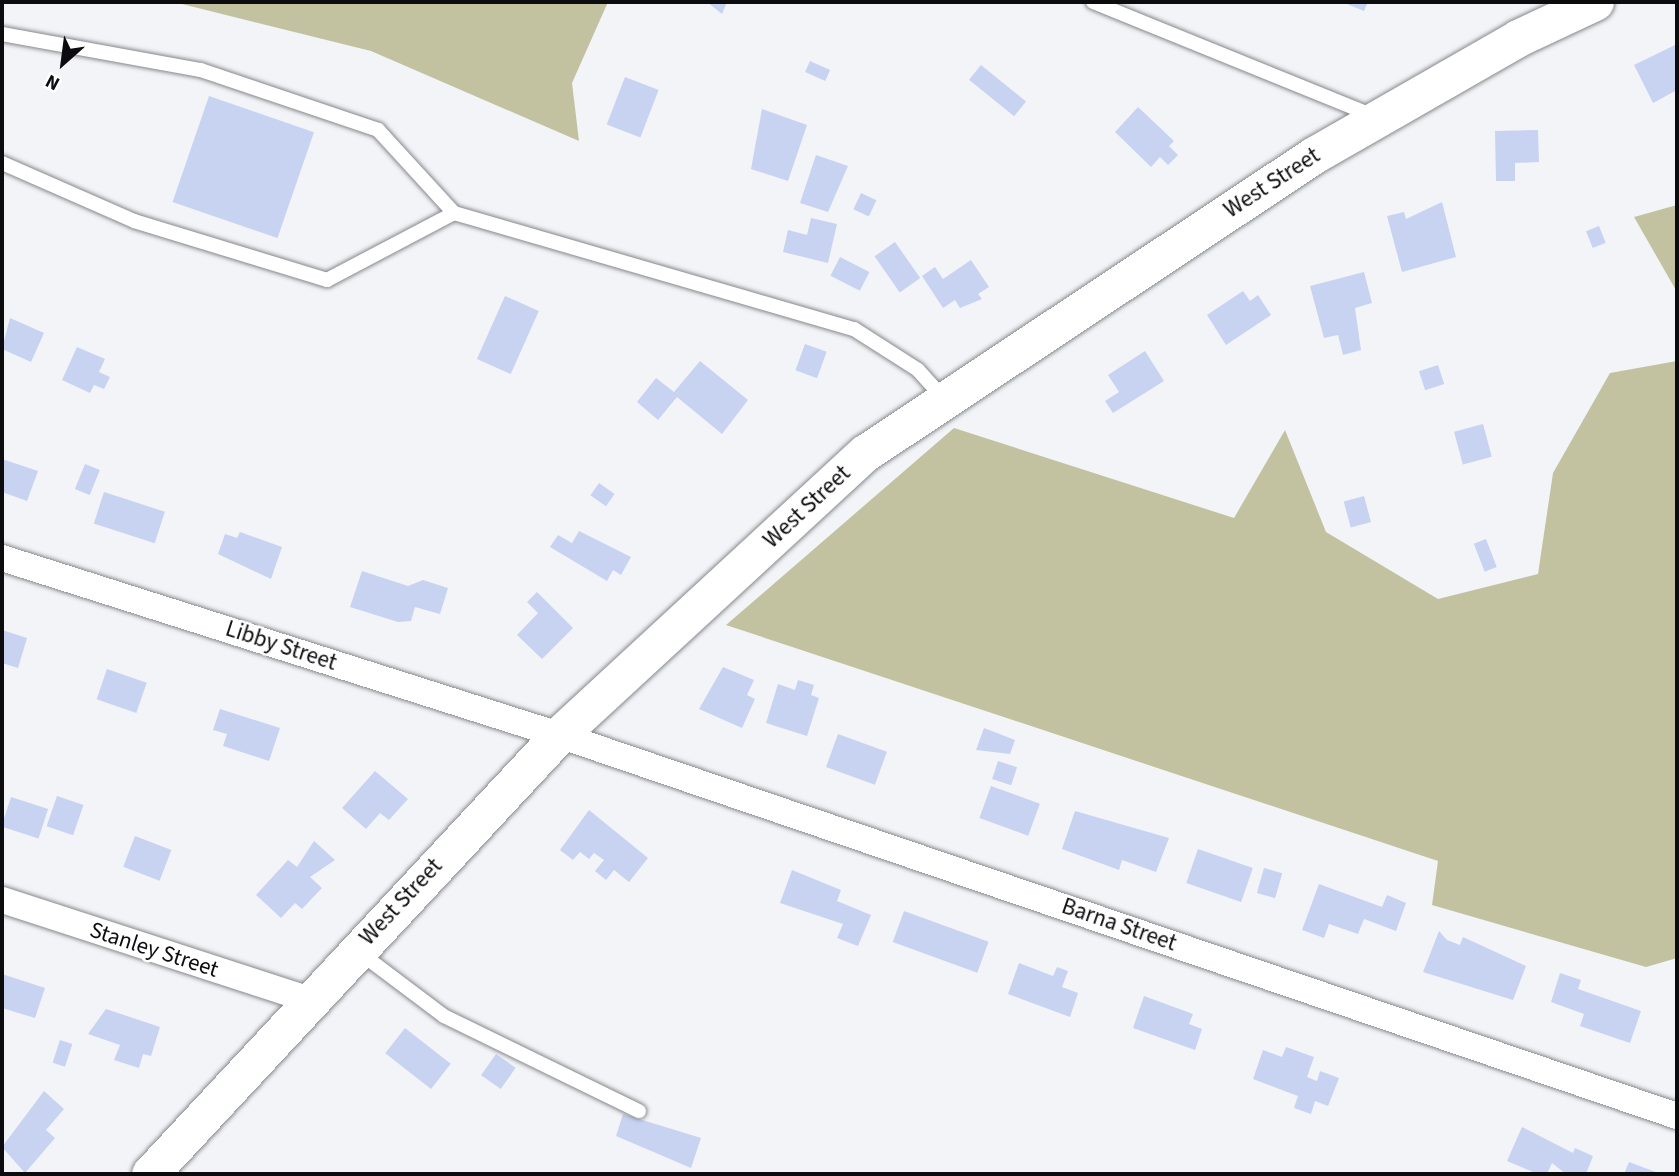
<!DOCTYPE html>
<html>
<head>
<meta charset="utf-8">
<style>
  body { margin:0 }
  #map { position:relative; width:1679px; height:1176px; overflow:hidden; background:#f2f4f8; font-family:"Source Sans 3",sans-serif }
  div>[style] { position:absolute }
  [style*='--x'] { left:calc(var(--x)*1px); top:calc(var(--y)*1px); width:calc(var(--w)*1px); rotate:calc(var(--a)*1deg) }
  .forest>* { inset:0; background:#c2c2a1 }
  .building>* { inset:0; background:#c8d3f2; transform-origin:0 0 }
  .roads { filter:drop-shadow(0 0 2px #86888c) drop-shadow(0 0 2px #86888c) }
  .lane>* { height:14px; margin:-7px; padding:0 7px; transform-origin:7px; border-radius:7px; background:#fff }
  .street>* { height:26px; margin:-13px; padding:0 13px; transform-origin:13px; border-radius:13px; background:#fff }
  .secondary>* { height:37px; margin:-18.5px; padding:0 18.5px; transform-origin:18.5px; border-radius:18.5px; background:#fff }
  span { translate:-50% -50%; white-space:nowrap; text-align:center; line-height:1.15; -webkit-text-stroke:5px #fff; paint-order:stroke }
  .street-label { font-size:23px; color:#0c0c0e }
  .frame { position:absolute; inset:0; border:4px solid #0c0c0e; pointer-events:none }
  .north { position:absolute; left:28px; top:28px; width:70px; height:70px; -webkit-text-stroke:5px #fff; paint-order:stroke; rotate:208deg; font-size:19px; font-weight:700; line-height:28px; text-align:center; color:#0c0c0e }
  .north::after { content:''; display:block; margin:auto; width:24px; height:32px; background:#0c0c0e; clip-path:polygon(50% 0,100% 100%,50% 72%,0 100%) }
</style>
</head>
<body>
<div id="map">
  <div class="forest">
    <i style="clip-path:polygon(174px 2px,608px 2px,572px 83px,579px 141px,371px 51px)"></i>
    <i style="clip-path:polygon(1677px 205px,1677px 292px,1634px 217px)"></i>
    <i style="clip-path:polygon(1677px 361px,1677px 958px,1646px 967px,1432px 905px,1438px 861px,726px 625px,954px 428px,1234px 518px,1285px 430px,1326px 532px,1438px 599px,1538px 574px,1553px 473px,1610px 373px)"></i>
  </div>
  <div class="building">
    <i style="clip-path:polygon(707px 2px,727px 2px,722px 14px)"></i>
    <i style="clip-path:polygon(1342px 2px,1368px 2px,1364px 11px)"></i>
    <i style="clip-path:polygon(1677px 44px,1677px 90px,1653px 103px,1634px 65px)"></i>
    <i style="left:810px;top:61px;width:22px;height:12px;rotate:24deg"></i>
    <i style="left:981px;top:65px;width:58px;height:19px;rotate:39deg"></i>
    <i style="left:625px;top:77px;width:36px;height:51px;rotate:21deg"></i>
    <i style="left:209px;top:96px;width:111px;height:112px;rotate:19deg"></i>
    <i style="clip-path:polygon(1138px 107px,1174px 141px,1169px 146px,1178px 155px,1168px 165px,1160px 157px,1151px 167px,1115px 132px)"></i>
    <i style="clip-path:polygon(762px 109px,807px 125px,788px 181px,751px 169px)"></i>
    <i style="clip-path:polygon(1538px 130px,1539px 162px,1515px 163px,1515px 181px,1496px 181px,1495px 131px)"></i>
    <i style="clip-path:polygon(816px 155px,848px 166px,828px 212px,800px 203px)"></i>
    <i style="left:861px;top:193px;width:17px;height:18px;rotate:25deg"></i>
    <i style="clip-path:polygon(1442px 202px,1456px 257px,1402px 272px,1387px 216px,1404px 212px,1406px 219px)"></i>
    <i style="clip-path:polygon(811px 218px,837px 224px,828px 263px,783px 252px,788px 230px,807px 235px)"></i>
    <i style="left:1599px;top:226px;width:18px;height:14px;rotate:68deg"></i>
    <i style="left:895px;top:242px;width:44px;height:25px;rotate:55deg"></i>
    <i style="left:840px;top:257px;width:33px;height:21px;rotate:27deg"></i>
    <i style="clip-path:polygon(971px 260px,989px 287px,978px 294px,982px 299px,960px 308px,955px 300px,943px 308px,922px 276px,935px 267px,943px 279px)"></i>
    <i style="clip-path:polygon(1364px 272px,1372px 303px,1355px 308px,1361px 350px,1343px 355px,1338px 335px,1324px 338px,1310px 286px)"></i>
    <i style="clip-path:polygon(1243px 291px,1250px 301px,1258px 295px,1271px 315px,1226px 345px,1207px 315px)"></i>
    <i style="left:505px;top:296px;width:37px;height:69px;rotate:24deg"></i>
    <i style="clip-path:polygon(10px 318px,44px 333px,31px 362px,2px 349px)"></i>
    <i style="left:805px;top:344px;width:23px;height:28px;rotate:20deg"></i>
    <i style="clip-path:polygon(77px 347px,105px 359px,99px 372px,110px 377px,104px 389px,94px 385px,90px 393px,62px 380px)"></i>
    <i style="clip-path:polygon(1145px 351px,1164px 381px,1113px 413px,1105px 401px,1119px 392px,1108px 375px)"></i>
    <i style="clip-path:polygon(700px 361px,748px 400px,722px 434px,677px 397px,658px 420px,637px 402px,656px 378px,674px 392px)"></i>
    <i style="left:1438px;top:365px;width:20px;height:20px;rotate:72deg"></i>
    <i style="left:1483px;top:424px;width:34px;height:30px;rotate:75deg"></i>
    <i style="clip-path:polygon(2px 459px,38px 471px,27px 501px,2px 492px)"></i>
    <i style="left:85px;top:464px;width:16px;height:27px;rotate:22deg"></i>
    <i style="left:599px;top:483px;width:19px;height:15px;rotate:35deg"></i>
    <i style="left:104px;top:492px;width:64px;height:33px;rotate:18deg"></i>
    <i style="left:1364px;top:496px;width:27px;height:21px;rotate:75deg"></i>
    <i style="clip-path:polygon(579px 531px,631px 557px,621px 575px,613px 570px,607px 581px,550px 547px,558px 535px,572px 543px)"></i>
    <i style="clip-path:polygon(240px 532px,282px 547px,271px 579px,218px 554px,225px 534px,237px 538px)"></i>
    <i style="left:1486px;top:539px;width:30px;height:13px;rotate:69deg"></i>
    <i style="clip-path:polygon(362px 571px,408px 586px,423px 580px,448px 588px,440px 614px,415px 607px,411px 621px,398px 622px,350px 607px)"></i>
    <i style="clip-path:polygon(537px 592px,573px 628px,542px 659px,517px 635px,538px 613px,527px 602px)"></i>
    <i style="clip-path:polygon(2px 630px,27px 638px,18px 668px,2px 663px)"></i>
    <i style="clip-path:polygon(723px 667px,754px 680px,747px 695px,755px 699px,742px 728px,699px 709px)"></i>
    <i style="left:107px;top:669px;width:42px;height:32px;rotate:19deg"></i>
    <i style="clip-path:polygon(798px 680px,814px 685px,811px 695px,819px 698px,807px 736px,766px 723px,778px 684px,795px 690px)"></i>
    <i style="clip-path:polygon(220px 709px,280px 728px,269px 761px,223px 746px,227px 734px,213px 730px)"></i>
    <i style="clip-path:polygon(984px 728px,1015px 740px,1010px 754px,976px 750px)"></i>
    <i style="left:838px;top:734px;width:52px;height:35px;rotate:20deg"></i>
    <i style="left:998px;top:761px;width:20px;height:19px;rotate:18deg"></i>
    <i style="clip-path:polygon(375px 771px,408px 799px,389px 820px,380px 813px,366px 829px,342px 808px)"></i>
    <i style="left:991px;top:786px;width:52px;height:34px;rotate:20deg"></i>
    <i style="left:57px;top:796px;width:28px;height:32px;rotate:19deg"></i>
    <i style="left:11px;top:797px;width:39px;height:31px;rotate:18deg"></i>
    <i style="clip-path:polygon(589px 810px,648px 858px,629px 882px,614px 870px,606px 880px,595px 871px,604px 860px,594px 853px,589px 859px,580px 852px,573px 860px,560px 850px)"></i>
    <i style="clip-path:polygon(1075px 811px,1169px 838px,1156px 872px,1122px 860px,1119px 870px,1062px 849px)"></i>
    <i style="left:135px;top:836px;width:39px;height:33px;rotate:21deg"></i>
    <i style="clip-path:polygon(314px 841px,335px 860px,310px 877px,322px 888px,302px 909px,295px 903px,281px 918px,256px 895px,288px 860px,297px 867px)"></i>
    <i style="left:1198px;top:849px;width:58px;height:36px;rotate:19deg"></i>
    <i style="left:1264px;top:868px;width:19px;height:26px;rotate:16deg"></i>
    <i style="clip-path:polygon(792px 870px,841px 890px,837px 901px,871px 915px,858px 946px,837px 938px,843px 924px,780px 903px)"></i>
    <i style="clip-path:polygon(1319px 884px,1382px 907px,1387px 895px,1406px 903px,1396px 931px,1364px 919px,1358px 934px,1329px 924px,1324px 938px,1302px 930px)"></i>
    <i style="left:904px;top:911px;width:90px;height:33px;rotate:20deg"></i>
    <i style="clip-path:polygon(1439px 931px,1447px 940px,1460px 945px,1463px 937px,1526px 966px,1513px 1000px,1423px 972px)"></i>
    <i style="clip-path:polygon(1019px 963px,1053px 976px,1057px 967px,1068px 971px,1062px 987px,1078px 993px,1070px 1017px,1008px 994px)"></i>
    <i style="clip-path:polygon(1560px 973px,1581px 980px,1578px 989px,1641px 1011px,1630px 1043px,1580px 1026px,1584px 1014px,1551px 1002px)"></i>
    <i style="clip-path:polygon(2px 974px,45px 988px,35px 1018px,2px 1008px)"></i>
    <i style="clip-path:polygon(1144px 996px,1193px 1014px,1189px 1024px,1202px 1029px,1195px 1050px,1133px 1028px)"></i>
    <i style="clip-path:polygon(106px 1009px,160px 1027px,151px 1056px,143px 1054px,139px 1068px,114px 1060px,120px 1045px,88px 1034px)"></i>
    <i style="left:405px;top:1028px;width:58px;height:32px;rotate:38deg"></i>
    <i style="left:60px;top:1040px;width:13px;height:24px;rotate:18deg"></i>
    <i style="clip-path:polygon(1286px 1047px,1314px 1057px,1307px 1077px,1317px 1081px,1320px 1071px,1339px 1078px,1328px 1106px,1315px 1101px,1311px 1114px,1294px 1108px,1298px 1096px,1253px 1079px,1263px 1050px,1282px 1057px)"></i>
    <i style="left:496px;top:1054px;width:24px;height:26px;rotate:35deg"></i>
    <i style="clip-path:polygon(44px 1091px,64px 1109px,46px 1130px,55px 1138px,25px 1173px,2px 1147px)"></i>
    <i style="clip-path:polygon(623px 1114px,701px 1138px,691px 1168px,616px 1136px)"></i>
    <i style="clip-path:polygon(1522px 1127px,1573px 1153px,1575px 1148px,1593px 1156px,1586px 1174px,1566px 1174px,1552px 1163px,1547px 1174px,1538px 1174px,1507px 1161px)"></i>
    <i style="clip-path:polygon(1629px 1162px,1661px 1174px,1624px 1174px)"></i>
  </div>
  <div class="roads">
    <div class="lane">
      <i style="--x:1093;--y:2;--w:303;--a:22.1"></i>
      <i style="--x:2;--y:34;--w:202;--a:10.3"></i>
      <i style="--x:201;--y:70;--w:187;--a:18.7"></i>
      <i style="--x:378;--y:130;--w:113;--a:47.5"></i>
      <i style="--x:454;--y:213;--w:416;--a:16.2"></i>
      <i style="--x:854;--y:329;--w:76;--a:32.6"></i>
      <i style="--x:918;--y:370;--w:39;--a:48"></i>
      <i style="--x:2;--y:163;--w:144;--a:23.7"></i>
      <i style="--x:134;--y:221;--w:202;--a:17"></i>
      <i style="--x:327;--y:280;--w:144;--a:-27.8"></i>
      <i style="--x:359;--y:952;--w:106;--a:37"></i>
      <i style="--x:444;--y:1016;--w:217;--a:26"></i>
    </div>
    <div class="street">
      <i style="--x:2;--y:558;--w:584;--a:17.63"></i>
      <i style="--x:559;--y:735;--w:1181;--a:18.82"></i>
      <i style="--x:2;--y:900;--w:321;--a:18"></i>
    </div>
    <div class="secondary">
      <i style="--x:150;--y:1174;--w:600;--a:-47.03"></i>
      <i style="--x:559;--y:735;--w:416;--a:-42.7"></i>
      <i style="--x:865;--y:453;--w:539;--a:-33.57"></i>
      <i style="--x:1314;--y:155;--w:235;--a:-29.8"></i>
      <i style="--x:1518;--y:38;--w:85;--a:-25.1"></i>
    </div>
  </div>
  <div class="street-label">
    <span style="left:1272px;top:183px;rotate:-33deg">West Street</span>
    <span style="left:807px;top:507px;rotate:-43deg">West Street</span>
    <span style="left:281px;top:646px;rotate:18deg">Libby Street</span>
    <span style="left:401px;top:902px;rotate:-47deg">West Street</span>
    <span style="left:1119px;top:925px;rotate:19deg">Barna Street</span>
    <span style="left:154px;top:950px;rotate:18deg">Stanley Street</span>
  </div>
  <div class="frame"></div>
  <div class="north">N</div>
</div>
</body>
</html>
